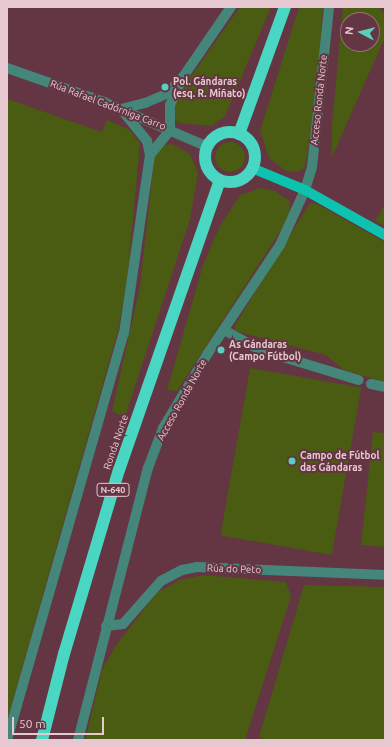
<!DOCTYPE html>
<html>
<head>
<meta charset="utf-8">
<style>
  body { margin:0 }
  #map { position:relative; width:392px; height:747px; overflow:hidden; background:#643543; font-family:Ubuntu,sans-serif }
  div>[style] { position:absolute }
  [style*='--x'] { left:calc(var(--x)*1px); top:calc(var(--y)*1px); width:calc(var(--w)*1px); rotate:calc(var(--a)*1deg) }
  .green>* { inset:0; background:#4a5b12; transform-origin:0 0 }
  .round { border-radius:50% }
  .minor>* { height:10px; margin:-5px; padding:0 5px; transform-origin:5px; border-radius:5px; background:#45867b }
  .major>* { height:10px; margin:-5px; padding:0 5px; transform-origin:5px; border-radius:5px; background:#0dc3af }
  .highway>* { height:12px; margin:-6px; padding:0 6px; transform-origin:6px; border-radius:6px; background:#49d6c2 }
  .highway>.ring { margin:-6px; padding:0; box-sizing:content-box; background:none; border:12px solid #49d6c2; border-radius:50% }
  .dots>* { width:11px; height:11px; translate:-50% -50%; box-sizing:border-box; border:2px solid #643543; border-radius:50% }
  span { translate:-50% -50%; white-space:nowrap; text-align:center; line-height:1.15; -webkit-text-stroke:4px #643543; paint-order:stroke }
  .shield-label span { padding:1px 3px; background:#643543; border:1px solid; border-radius:3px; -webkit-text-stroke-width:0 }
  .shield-label { font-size:9px; color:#e7c8d0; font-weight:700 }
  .poi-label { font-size:10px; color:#e7c8d0; font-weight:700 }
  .left { translate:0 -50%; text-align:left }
  .street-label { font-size:10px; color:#e7c8d0 }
  .frame { position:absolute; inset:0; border:8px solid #e7c8d0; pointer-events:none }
  .north { position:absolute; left:340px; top:12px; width:40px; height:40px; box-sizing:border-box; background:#643543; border:1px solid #98707b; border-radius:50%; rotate:277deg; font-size:11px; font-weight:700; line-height:16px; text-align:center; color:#e7c8d0 }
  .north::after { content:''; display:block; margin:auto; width:14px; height:18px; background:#5acebc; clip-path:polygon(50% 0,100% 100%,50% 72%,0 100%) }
  .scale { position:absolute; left:12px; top:717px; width:92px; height:18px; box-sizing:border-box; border:2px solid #e7c8d0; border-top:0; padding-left:5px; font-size:12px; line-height:14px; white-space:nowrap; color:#e7c8d0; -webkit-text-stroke:3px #643543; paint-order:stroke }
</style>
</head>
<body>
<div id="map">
  <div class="green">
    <i style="clip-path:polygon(240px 7px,271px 7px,225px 116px,212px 126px,178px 123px,174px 118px,173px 102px)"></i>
    <i style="clip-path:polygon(299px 7px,323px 7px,316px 99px,305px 167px,298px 172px,286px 171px,269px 158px,260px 131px)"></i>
    <i style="clip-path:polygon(evenodd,343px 7px,379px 7px,385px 15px,385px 37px,332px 157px,332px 124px,343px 7px,348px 20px,372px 20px,372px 44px,348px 44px,348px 20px)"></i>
    <i style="clip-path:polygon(7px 99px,102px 132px,107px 120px,130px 130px,140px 144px,128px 272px,119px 327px,7px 721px)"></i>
    <i class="round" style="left:215px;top:142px;width:30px;height:30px"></i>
    <i style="clip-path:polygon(172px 144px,190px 154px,198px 173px,190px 219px,125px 417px,112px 411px,140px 286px,154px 161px,159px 146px)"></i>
    <i style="clip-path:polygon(261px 188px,275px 191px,290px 201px,290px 212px,283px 227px,177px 391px,167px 390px,203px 265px,220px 226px,240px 195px)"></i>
    <i style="clip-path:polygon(310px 203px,317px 204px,385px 242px,385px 382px,344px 370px,326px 355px,235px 331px,235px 325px)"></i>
    <i style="clip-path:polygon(385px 204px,385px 226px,375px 221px)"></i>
    <i style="left:250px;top:368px;width:113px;height:170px;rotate:10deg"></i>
    <i style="clip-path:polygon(373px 432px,385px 433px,385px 547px,361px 545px)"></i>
    <i style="clip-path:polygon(204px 575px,286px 582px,291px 596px,245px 740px,85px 740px,102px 670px,116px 645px,158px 592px,180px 580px)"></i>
    <i style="clip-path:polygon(304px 585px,385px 587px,385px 740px,265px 740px,259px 737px)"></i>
  </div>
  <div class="minor">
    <i style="--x:7;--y:68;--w:103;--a:19.3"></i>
    <i style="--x:104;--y:102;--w:113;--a:23.4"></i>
    <i style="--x:121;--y:109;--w:25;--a:-14"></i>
    <i style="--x:145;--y:103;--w:25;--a:-23"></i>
    <i style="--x:168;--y:93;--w:22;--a:-47"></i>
    <i style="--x:183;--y:77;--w:85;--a:-55.6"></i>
    <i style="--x:150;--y:155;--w:32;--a:-51"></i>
    <i style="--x:170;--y:130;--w:25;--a:-90"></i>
    <i style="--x:170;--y:105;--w:21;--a:-65"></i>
    <i style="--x:224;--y:330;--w:41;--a:29.1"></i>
    <i style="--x:260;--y:350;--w:103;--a:16.9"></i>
    <i style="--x:371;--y:384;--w:14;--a:12"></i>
    <i style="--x:106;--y:626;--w:17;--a:-7"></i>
    <i style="--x:123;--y:624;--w:57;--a:-48.5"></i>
    <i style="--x:161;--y:581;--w:24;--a:-28"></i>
    <i style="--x:182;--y:570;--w:15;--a:-11"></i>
    <i style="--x:197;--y:567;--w:188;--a:2.4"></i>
    <i style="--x:7;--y:740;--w:423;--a:-74"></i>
    <i style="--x:124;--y:333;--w:180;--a:-81.7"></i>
    <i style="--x:150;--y:155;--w:14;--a:-102"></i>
    <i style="--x:147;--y:141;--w:41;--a:-129.1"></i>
    <i style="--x:78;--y:740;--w:281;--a:-75.6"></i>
    <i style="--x:148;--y:468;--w:43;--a:-69.4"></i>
    <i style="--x:163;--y:428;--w:87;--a:-59"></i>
    <i style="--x:208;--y:353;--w:130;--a:-56.3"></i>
    <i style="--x:280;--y:245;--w:60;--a:-65.6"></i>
    <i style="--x:305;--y:190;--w:24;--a:-73"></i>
    <i style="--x:312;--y:167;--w:161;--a:-83.9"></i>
  </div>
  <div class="major">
    <i style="--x:252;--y:168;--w:57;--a:22.5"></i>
    <i style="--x:305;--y:190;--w:92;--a:29.4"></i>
  </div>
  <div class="highway">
    <i class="ring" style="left:205px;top:132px;width:38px;height:38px"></i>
    <i style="--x:239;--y:134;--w:135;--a:-70.1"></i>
    <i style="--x:42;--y:740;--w:89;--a:-75.7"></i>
    <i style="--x:64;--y:654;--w:192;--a:-73.4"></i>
    <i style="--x:119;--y:470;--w:307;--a:-70.8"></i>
  </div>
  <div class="dots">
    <i style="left:165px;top:87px;background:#5acebc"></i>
    <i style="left:221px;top:350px;background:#5acebc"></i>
    <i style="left:292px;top:461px;background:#5acebc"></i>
  </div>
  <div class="shield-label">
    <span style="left:113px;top:490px">N-640</span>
  </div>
  <div class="poi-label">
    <span class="left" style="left:173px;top:87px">Pol. Gándaras<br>(esq. R. Miñato)</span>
    <span class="left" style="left:229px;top:350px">As Gándaras<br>(Campo Fútbol)</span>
    <span class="left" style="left:300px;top:461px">Campo de Fútbol<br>das Gándaras</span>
  </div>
  <div class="street-label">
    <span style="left:319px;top:100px;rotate:-84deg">Acceso Ronda Norte</span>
    <span style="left:108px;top:105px;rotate:21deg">Rúa Rafael Cadórniga Carro</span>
    <span style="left:182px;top:400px;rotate:-61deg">Acceso Ronda Norte</span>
    <span style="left:116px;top:442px;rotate:-71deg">Ronda Norte</span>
    <span style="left:234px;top:569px;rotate:2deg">Rúa do Peto</span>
  </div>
  <div class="frame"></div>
  <div class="north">N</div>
  <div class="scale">50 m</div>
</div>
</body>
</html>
